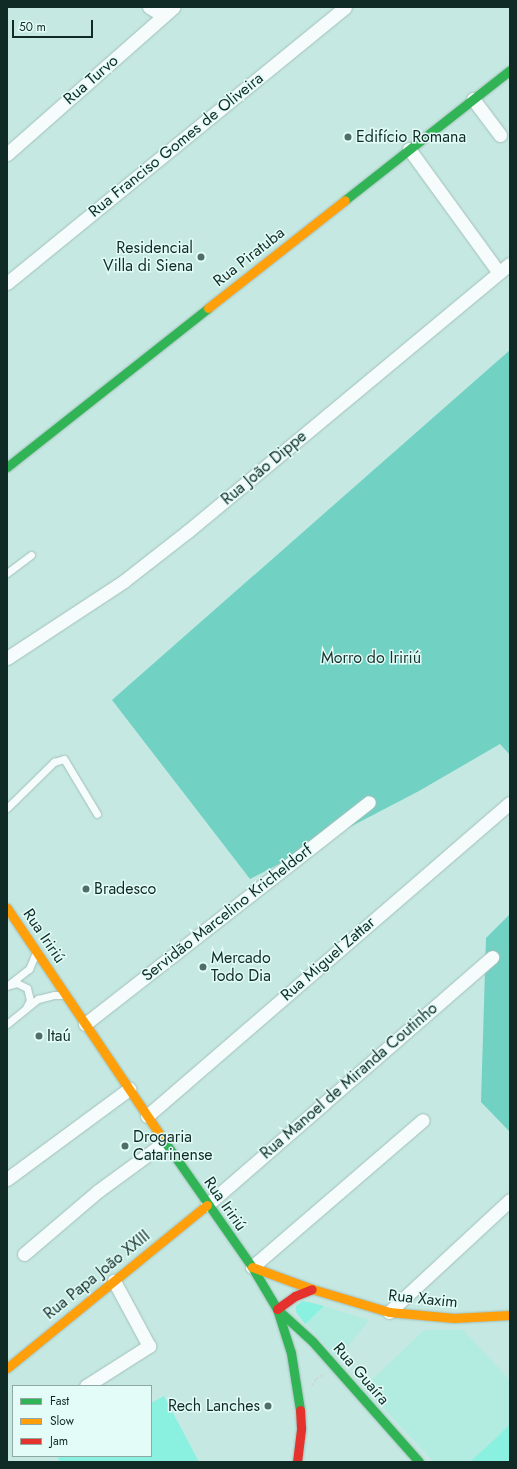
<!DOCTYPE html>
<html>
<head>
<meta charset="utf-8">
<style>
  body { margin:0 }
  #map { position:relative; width:517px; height:1469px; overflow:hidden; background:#c5e9e2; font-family:Jost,sans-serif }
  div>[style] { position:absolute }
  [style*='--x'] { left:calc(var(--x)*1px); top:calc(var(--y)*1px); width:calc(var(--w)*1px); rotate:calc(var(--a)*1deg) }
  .built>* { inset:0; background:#b2ece1 }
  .green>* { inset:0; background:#8af0e0 }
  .forest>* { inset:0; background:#71d1c3 }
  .path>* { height:2px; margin-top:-1px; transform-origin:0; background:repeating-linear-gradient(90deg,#ced9d7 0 3px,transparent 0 5px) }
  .roads { filter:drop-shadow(0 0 1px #a4c0bb) drop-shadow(0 0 1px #a4c0bb) }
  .lane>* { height:7px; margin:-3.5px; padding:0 3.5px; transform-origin:3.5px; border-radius:3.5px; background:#f6fcfb }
  .street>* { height:13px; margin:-6.5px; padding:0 6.5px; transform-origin:6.5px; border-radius:6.5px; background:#f6fcfb }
  .fast>* { height:9px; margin:-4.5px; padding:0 4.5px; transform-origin:4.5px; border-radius:4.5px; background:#30b455 }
  .slow>* { height:9px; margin:-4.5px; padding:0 4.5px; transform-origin:4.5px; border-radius:4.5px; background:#ff9f0a }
  .jam>* { height:9px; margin:-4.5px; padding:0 4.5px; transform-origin:4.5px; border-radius:4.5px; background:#e5322d }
  .dots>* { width:11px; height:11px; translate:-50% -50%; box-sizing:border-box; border:2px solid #e3fcf7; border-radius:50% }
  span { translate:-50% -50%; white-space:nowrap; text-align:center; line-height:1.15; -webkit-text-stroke:3px #e3fcf7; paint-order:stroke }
  .street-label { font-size:16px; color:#102b26 }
  .poi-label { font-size:16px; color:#102b26 }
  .left { translate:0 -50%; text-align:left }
  .right { translate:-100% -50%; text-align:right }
  .park-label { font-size:16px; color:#16332e }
  .frame { position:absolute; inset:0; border:8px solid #102b26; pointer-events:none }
  .legend { position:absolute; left:12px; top:1385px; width:140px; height:72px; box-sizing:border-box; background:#e3fcf7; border:1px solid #8fa8a3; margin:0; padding:5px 7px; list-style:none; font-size:12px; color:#102b26 }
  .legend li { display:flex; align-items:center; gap:8px; height:20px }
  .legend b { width:20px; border:1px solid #8fa8a3 }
  .scale { position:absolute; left:12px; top:20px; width:81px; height:18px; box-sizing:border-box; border:2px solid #102b26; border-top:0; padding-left:5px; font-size:12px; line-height:14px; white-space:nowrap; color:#102b26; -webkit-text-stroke:3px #e3fcf7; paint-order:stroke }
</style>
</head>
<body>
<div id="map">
  <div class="built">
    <i style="clip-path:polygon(307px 1301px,369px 1320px,338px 1359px,296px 1312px,296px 1306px)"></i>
    <i style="clip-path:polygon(424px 1330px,463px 1330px,510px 1380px,510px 1462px,434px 1462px,364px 1387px)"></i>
  </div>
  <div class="green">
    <i style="clip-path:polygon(303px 1301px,324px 1306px,305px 1324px,296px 1312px,296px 1306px)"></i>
    <i style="clip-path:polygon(164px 1396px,199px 1462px,60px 1462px,57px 1456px,151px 1456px,151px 1403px)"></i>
    <i style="clip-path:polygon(510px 1424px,510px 1462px,470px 1462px,495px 1439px)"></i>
  </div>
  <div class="forest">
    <i style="clip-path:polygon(510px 350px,510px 755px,500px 744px,419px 791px,250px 879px,112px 700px)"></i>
    <i style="clip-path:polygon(510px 914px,510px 1132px,481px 1102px,486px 938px)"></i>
  </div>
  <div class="path">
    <i style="--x:312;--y:1386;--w:8;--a:-60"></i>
    <i style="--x:316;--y:1379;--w:8;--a:-30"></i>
  </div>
  <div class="roads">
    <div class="lane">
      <i style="--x:7;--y:573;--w:30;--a:-37"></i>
      <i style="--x:7;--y:808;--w:66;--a:-44.4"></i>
      <i style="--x:54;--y:762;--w:10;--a:-17"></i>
      <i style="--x:64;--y:759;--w:64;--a:59"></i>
      <i style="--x:10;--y:985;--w:7;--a:-16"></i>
      <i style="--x:17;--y:983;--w:11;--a:27"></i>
      <i style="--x:27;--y:988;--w:12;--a:76"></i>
      <i style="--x:30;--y:1000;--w:9;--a:117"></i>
      <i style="--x:7;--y:986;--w:28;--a:-38"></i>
      <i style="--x:29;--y:969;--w:15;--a:-67"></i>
      <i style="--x:7;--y:1024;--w:40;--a:-39"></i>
      <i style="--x:38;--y:999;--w:16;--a:-14"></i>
      <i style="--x:54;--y:995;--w:7;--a:0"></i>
    </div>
    <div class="street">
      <i style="--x:149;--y:7;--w:17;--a:31"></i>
      <i style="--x:473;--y:99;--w:45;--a:53.1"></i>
      <i style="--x:409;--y:149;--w:153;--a:54"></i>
      <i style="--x:7;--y:154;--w:222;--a:-41.4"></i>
      <i style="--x:7;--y:283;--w:436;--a:-39.2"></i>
      <i style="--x:7;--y:658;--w:140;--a:-33.3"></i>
      <i style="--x:124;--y:581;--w:81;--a:-38"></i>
      <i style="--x:188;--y:531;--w:418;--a:-39.7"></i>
      <i style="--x:85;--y:1024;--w:360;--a:-38"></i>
      <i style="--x:147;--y:1116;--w:479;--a:-40.8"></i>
      <i style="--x:7;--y:1179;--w:152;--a:-36.4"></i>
      <i style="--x:207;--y:1205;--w:378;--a:-41"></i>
      <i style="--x:24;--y:1254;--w:97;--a:-40.4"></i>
      <i style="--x:98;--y:1191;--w:83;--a:-36.2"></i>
      <i style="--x:252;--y:1267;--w:225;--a:-40.7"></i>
      <i style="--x:389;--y:1312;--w:165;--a:-42.8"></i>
      <i style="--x:86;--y:1386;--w:75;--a:-32.4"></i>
      <i style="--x:149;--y:1346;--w:74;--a:-118.3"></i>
    </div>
    <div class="fast">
      <i style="--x:345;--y:200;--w:210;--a:-38.2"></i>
      <i style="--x:7;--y:467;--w:256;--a:-38.3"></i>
      <i style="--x:160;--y:1135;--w:161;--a:55.1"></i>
      <i style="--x:252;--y:1267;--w:49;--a:59.2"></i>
      <i style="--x:277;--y:1309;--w:46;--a:72.3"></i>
      <i style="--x:291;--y:1353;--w:58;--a:81"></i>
      <i style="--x:278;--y:1310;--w:47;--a:42.4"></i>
      <i style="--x:313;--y:1342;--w:160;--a:48.5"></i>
    </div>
    <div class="slow">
      <i style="--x:208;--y:308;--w:174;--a:-38.2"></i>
      <i style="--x:7;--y:908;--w:274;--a:56"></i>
      <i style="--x:252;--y:1267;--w:64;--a:20.1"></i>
      <i style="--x:312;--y:1289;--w:80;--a:16.6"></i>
      <i style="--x:389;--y:1312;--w:65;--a:5.3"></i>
      <i style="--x:454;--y:1318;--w:56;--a:-3.1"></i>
      <i style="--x:7;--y:1368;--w:258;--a:-39.2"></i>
    </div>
    <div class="jam">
      <i style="--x:277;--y:1309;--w:22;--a:-36"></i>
      <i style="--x:295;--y:1296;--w:18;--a:-22"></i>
      <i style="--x:297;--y:1462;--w:34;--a:-83"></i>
      <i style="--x:301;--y:1428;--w:18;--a:-93"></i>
    </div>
  </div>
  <div class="dots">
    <i style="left:348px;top:137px;background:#4f6e68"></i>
    <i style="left:201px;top:257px;background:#4f6e68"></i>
    <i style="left:86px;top:889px;background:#4f6e68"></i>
    <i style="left:203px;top:967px;background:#4f6e68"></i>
    <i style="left:39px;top:1036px;background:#4f6e68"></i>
    <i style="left:125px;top:1146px;background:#4f6e68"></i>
    <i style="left:268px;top:1406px;background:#4f6e68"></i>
  </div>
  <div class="street-label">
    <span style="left:91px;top:80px;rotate:-41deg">Rua Turvo</span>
    <span style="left:176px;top:145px;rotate:-39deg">Rua Franciso Gomes de Oliveira</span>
    <span style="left:249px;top:257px;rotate:-38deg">Rua Piratuba</span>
    <span style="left:264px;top:468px;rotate:-40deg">Rua João Dippe</span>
    <span style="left:227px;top:913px;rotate:-38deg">Servidão Marcelino Kricheldorf</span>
    <span style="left:44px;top:936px;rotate:56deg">Rua Iririú</span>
    <span style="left:328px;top:959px;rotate:-41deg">Rua Miguel Zattar</span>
    <span style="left:349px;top:1081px;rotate:-41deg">Rua Manoel de Miranda Coutinho</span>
    <span style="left:225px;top:1204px;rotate:55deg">Rua Iririú</span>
    <span style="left:97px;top:1275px;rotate:-39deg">Rua Papa João XXIII</span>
    <span style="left:423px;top:1299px;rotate:6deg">Rua Xaxim</span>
    <span style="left:361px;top:1374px;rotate:49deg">Rua Guaíra</span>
  </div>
  <div class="poi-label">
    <span class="left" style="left:356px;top:137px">Edifício Romana</span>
    <span class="right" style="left:193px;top:257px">Residencial<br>Villa di Siena</span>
    <span class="left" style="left:94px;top:889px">Bradesco</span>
    <span class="left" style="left:211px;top:967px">Mercado<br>Todo Dia</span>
    <span class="left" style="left:47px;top:1036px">Itaú</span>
    <span class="left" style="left:133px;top:1146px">Drogaria<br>Catarinense</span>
    <span class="right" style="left:260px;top:1406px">Rech Lanches</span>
  </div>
  <div class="park-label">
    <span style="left:371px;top:658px">Morro do Iririú</span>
  </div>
  <div class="frame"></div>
  <ul class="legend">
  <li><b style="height:5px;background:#30b455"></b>Fast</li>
  <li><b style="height:5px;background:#ff9f0a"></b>Slow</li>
  <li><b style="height:5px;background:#e5322d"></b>Jam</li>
  </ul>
  <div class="scale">50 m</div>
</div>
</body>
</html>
